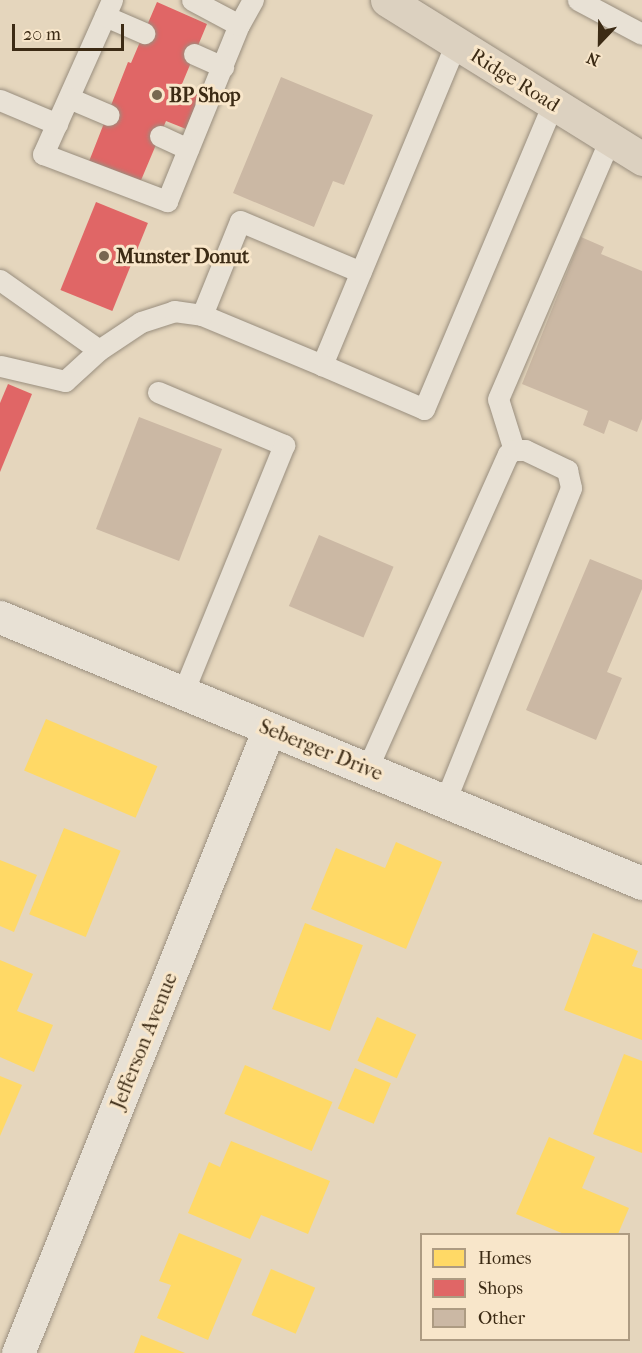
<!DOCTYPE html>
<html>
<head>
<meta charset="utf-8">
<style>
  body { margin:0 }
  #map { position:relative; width:642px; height:1353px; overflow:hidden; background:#e5d6bd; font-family:"IM FELL French Canon",serif }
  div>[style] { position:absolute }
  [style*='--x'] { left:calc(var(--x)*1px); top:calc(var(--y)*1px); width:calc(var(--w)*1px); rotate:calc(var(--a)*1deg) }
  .homes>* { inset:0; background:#ffd966; transform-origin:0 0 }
  .shops>* { inset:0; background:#e06666; transform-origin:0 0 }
  .building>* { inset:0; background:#cbb8a4; transform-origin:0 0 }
  .roads { filter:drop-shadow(0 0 2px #998e7e) drop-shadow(0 0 2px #998e7e) }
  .lane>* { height:21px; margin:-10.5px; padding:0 10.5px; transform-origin:10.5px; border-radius:10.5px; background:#e8e1d5 }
  .street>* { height:33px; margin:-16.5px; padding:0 16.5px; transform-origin:16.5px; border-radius:16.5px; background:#e8e1d5 }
  .primary>* { height:33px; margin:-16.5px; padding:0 16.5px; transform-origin:16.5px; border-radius:16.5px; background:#dcd1c0 }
  .dots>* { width:16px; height:16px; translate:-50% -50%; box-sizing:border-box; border:3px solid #f8e6ca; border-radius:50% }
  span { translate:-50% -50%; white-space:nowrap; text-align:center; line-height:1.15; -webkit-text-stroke:6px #f8e6ca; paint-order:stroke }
  .street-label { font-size:20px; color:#3c2b15 }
  .poi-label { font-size:20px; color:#3c2b15; font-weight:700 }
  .left { translate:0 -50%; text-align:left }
  .legend { position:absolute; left:420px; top:1233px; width:210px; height:108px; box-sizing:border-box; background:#f8e6ca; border:2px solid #ad9b82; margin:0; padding:8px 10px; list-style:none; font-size:18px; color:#3c2b15 }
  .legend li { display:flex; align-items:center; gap:12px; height:30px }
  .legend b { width:30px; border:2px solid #ad9b82 }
  .north { position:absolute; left:570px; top:12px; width:60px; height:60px; -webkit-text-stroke:4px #f8e6ca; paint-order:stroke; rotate:202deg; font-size:16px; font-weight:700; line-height:24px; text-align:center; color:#3c2b15 }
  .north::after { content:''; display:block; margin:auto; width:21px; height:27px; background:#3c2b15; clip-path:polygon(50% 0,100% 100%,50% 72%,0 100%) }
  .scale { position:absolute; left:12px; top:24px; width:112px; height:27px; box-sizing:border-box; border:3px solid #3c2b15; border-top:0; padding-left:8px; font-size:18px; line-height:21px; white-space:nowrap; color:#3c2b15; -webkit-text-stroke:4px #f8e6ca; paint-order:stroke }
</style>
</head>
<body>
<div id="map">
  <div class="homes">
    <i style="left:46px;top:719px;width:121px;height:56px;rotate:23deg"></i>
    <i style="left:64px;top:828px;width:61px;height:93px;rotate:22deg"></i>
    <i style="clip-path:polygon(396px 842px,442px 862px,406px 949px,311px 909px,336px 848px,385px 868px)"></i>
    <i style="clip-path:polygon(0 860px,37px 875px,14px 932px,0 926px)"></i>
    <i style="left:305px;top:923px;width:62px;height:92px;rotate:21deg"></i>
    <i style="clip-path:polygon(593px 933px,638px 951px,632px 966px,642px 969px,642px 1040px,564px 1010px)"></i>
    <i style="clip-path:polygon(0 960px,33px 974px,17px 1011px,53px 1025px,34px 1072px,0 1057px)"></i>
    <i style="left:377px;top:1017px;width:43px;height:48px;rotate:24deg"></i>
    <i style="clip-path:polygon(624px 1054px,642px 1061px,642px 1153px,593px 1134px)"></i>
    <i style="left:245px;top:1065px;width:95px;height:53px;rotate:23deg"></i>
    <i style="left:355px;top:1068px;width:39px;height:44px;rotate:23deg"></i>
    <i style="clip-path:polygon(0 1076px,22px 1085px,0 1136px)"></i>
    <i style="clip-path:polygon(549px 1137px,595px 1157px,582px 1188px,629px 1208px,618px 1234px,564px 1234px,516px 1214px)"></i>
    <i style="clip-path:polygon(231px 1141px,330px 1181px,308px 1234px,261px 1215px,250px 1239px,188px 1213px,209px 1162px,220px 1167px)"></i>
    <i style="clip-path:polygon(179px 1233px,242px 1259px,208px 1340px,157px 1318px,171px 1285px,159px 1281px)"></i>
    <i style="left:271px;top:1269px;width:48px;height:50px;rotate:23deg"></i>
    <i style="clip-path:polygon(141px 1335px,185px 1353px,134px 1353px)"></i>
  </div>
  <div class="shops">
    <i style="clip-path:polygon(157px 2px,207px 24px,182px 84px,201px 92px,186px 129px,166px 121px,139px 185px,88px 164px,128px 62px,131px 63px)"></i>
    <i style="left:96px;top:202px;width:56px;height:95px;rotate:22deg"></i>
    <i style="clip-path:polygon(8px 384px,32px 394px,0 472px,0 403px)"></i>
  </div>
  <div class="building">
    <i style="clip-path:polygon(281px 77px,373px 115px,344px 185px,333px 181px,314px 227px,233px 193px)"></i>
    <i style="clip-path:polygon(581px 237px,604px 247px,601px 254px,642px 271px,642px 419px,637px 432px,609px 420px,604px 434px,583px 425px,588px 411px,522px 384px)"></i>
    <i style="left:139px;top:417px;width:89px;height:120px;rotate:21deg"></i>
    <i style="left:319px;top:535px;width:81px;height:77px;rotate:23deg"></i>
    <i style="clip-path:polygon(590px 559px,642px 580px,642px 589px,607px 672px,622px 678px,596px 740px,526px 710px)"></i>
  </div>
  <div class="roads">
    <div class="lane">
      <i style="--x:112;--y:0;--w:169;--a:114.1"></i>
      <i style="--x:43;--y:154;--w:133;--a:20.8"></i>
      <i style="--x:167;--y:201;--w:190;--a:-67.8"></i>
      <i style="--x:239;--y:25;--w:29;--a:-61"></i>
      <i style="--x:192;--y:0;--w:53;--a:28"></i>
      <i style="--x:578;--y:0;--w:72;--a:28"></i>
      <i style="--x:105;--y:16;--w:43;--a:23.6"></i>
      <i style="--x:456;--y:43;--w:349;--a:112.6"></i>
      <i style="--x:322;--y:365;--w:111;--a:23.3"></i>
      <i style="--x:424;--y:409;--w:332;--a:-67.1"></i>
      <i style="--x:194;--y:54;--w:32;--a:24"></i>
      <i style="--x:69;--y:98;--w:43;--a:23"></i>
      <i style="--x:0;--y:100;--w:62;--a:22.8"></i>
      <i style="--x:160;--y:136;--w:31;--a:25"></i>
      <i style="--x:0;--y:280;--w:121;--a:35.3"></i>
      <i style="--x:99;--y:350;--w:46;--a:137.6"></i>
      <i style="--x:65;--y:381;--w:66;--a:-166.8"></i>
      <i style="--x:99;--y:350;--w:50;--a:-33.7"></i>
      <i style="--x:141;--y:322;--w:35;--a:-18"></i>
      <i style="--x:174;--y:311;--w:28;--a:8"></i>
      <i style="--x:322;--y:365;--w:130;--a:-157.4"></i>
      <i style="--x:202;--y:315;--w:101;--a:-68"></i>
      <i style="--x:240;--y:221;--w:131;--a:22.9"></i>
      <i style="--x:158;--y:392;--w:137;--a:22.8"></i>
      <i style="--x:284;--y:445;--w:268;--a:112.2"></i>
      <i style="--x:514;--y:450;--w:53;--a:-107.4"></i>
      <i style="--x:498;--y:399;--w:283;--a:-66.7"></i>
      <i style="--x:367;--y:769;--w:345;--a:-65.9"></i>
      <i style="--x:508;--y:454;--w:7;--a:-34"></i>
      <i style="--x:514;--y:450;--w:11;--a:0"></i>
      <i style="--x:525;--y:450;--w:47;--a:25.5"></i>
      <i style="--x:567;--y:470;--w:18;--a:77"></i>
      <i style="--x:571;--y:488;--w:337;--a:111.9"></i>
    </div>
    <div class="street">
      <i style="--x:0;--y:617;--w:695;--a:22.51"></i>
      <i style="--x:18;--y:1353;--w:673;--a:-68.09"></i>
    </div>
    <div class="primary">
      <i style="--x:387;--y:0;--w:301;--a:31.9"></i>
    </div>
  </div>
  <div class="dots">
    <i style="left:157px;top:95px;background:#776750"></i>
    <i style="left:104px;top:256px;background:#776750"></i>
  </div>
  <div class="street-label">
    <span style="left:515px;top:80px;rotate:32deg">Ridge Road</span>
    <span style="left:321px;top:750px;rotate:22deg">Seberger Drive</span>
    <span style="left:144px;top:1041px;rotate:-68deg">Jefferson Avenue</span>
  </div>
  <div class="poi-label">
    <span class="left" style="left:169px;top:95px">BP Shop</span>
    <span class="left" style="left:116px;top:256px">Munster Donut</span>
  </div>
  <ul class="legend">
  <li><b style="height:16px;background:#ffd966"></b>Homes</li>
  <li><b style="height:16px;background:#e06666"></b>Shops</li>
  <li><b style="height:16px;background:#cbb8a4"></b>Other</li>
  </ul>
  <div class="north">N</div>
  <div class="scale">20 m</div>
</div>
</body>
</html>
